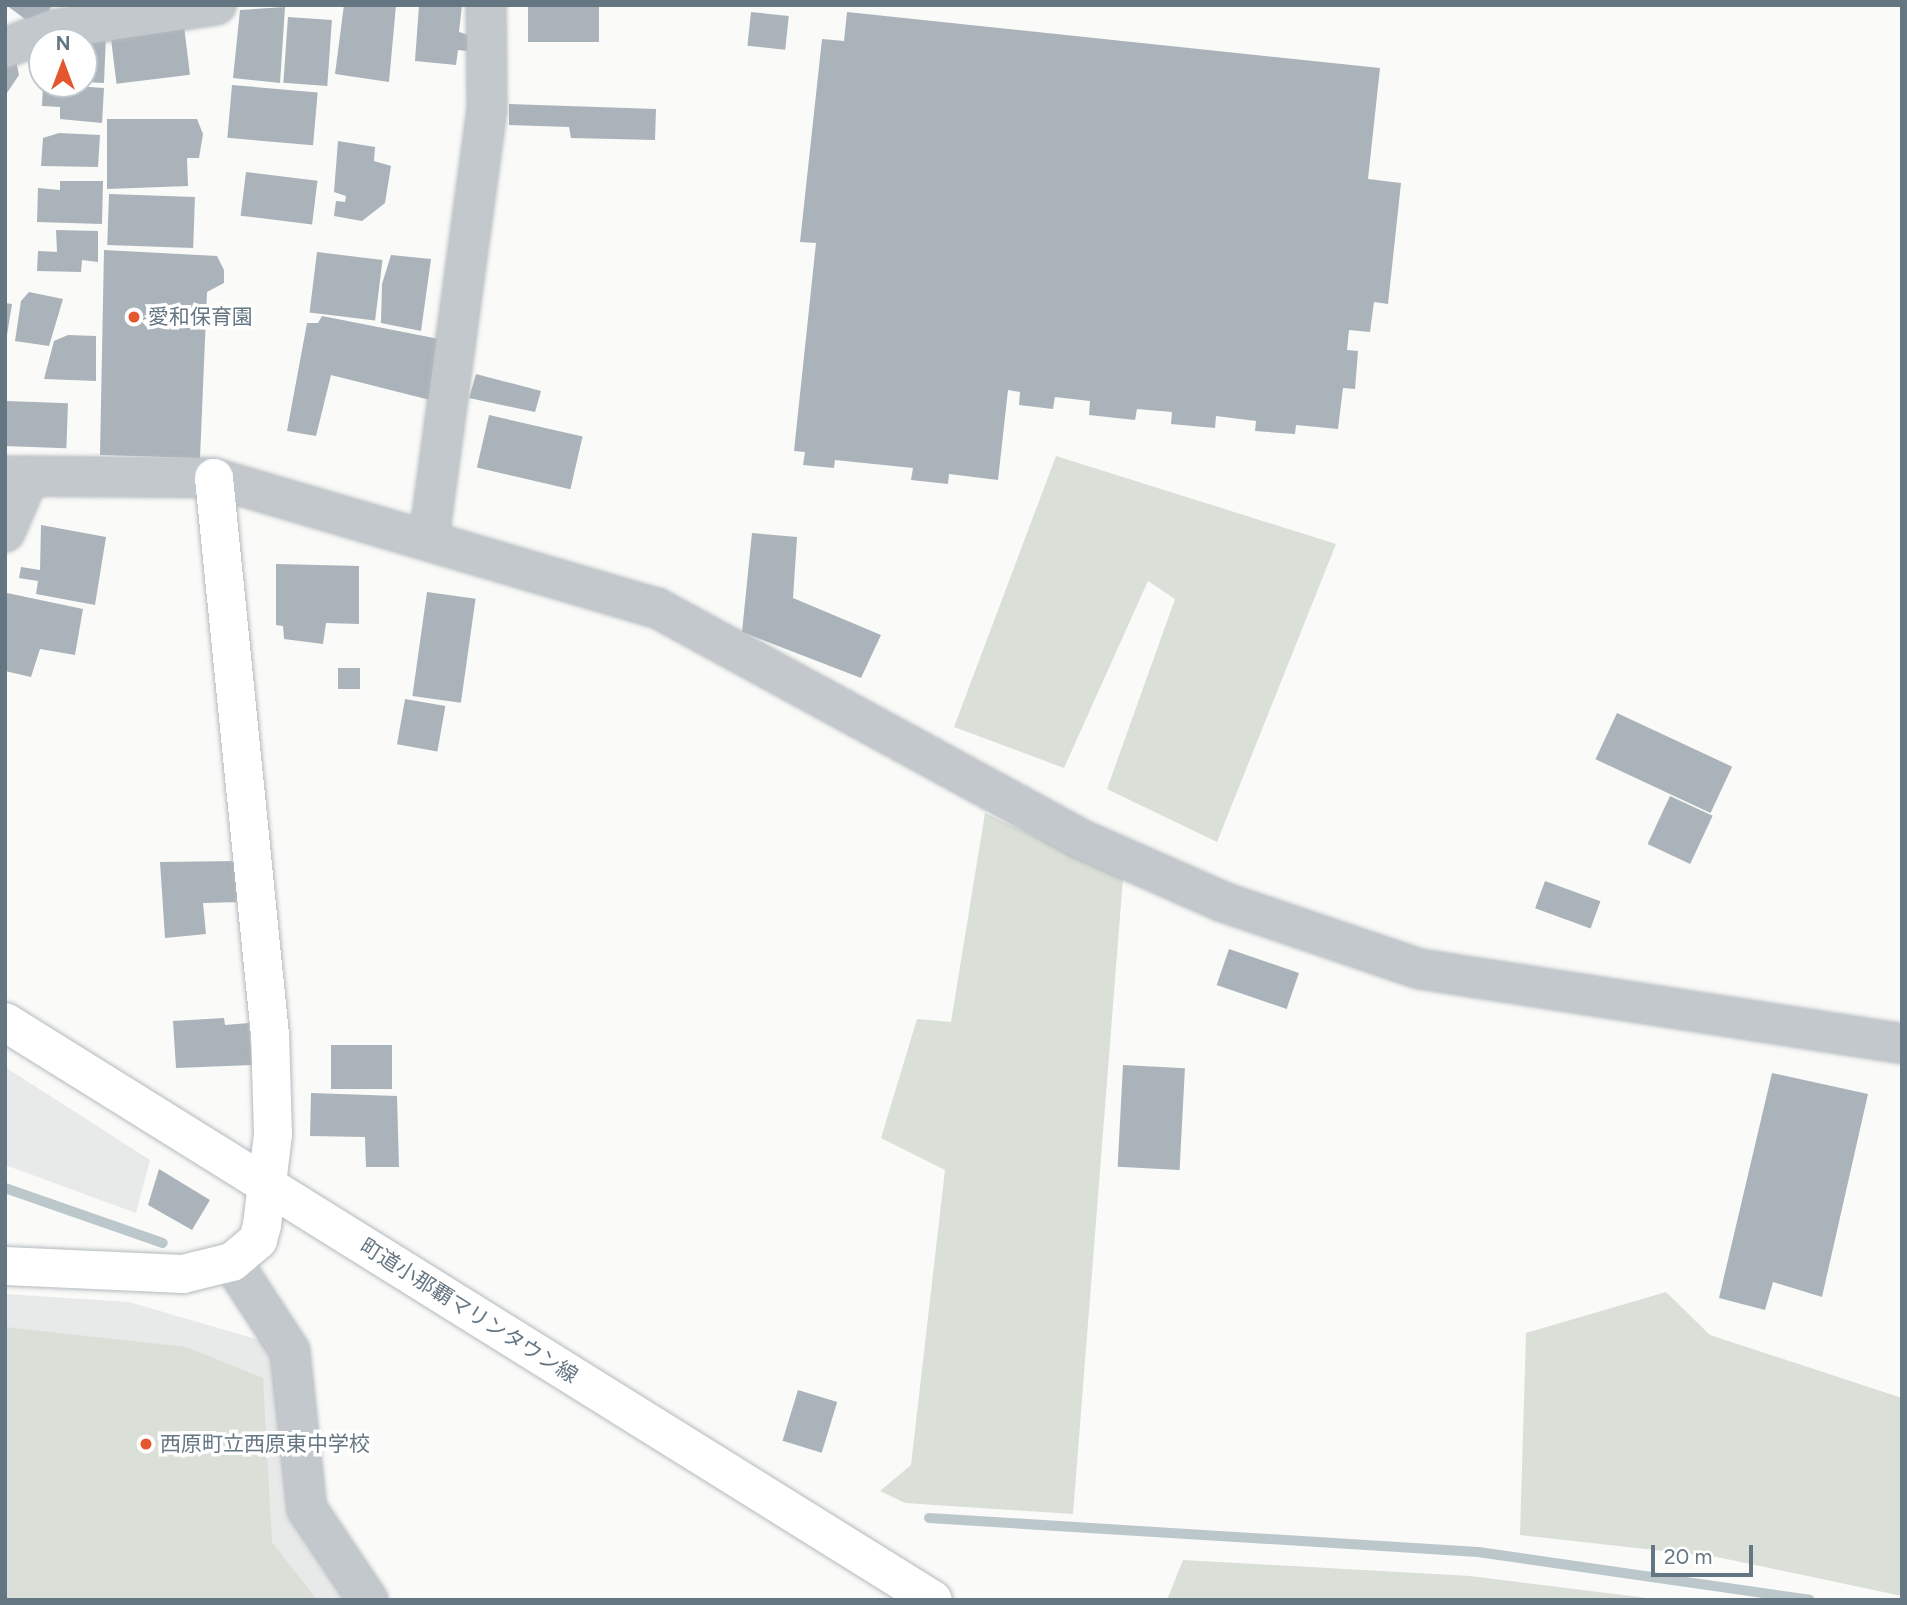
<!DOCTYPE html>
<html>
<head>
<meta charset="utf-8">
<style>
  body { margin:0 }
  #map { position:relative; width:1907px; height:1605px; overflow:hidden; background:#fafaf8; font-family:Figtree,"Noto Sans JP",sans-serif }
  div>[style] { position:absolute }
  [style*='--x'] { left:calc(var(--x)*1px); top:calc(var(--y)*1px); width:calc(var(--w)*1px); rotate:calc(var(--a)*1deg) }
  .built>* { inset:0; background:#e8e9e9 }
  .green>* { inset:0; background:#dadfd7 }
  .stream>* { height:10px; margin:-5px; padding:0 5px; transform-origin:5px; border-radius:5px; background:#bbc7cb }
  .building>* { inset:0; background:#aab3b9; transform-origin:0 0 }
  .roads { filter:drop-shadow(0 0 2px #b3babf) drop-shadow(0 0 2px #b3babf) }
  .street>* { height:38px; margin:-19px; padding:0 19px; transform-origin:19px; border-radius:19px; background:#c3c8cc }
  .secondary>* { height:38px; margin:-19px; padding:0 19px; transform-origin:19px; border-radius:19px; background:#fff }
  .dots>* { width:19px; height:19px; translate:-50% -50%; box-sizing:border-box; border:4px solid #fff; border-radius:50% }
  span { translate:-50% -50%; white-space:nowrap; text-align:center; line-height:1.15; -webkit-text-stroke:7px #fff; paint-order:stroke }
  .poi-label { font-size:21px; color:#657683 }
  .left { translate:0 -50%; text-align:left }
  .street-label { font-size:21px; color:#657683 }
  .frame { position:absolute; inset:0; border:7px solid #657683; pointer-events:none }
  .north { position:absolute; left:28px; top:28px; width:70px; height:70px; box-sizing:border-box; background:#fff; border:2px solid #c1c8cd; border-radius:50%; rotate:0deg; font-size:19px; font-weight:700; line-height:28px; text-align:center; color:#657683 }
  .north::after { content:''; display:block; margin:auto; width:24px; height:32px; background:#e4572e; clip-path:polygon(50% 0,100% 100%,50% 72%,0 100%) }
  .scale { position:absolute; left:1651px; top:1545px; width:102px; height:32px; box-sizing:border-box; border:4px solid #657683; border-top:0; padding-left:9px; font-size:21px; line-height:24px; white-space:nowrap; color:#657683; -webkit-text-stroke:5px #fff; paint-order:stroke }
</style>
</head>
<body>
<div id="map">
  <div class="built">
    <i style="clip-path:polygon(5px 1067px,150px 1160px,136px 1213px,5px 1165px)"></i>
    <i style="clip-path:polygon(5px 1294px,129px 1302px,266px 1342px,353px 1600px,5px 1600px)"></i>
  </div>
  <div class="green">
    <i style="clip-path:polygon(1056px 456px,1336px 544px,1217px 842px,1107px 789px,1175px 599px,1148px 581px,1064px 768px,954px 727px)"></i>
    <i style="clip-path:polygon(985px 813px,1123px 878px,1073px 1514px,905px 1503px,880px 1491px,911px 1465px,945px 1170px,881px 1138px,917px 1019px,951px 1022px)"></i>
    <i style="clip-path:polygon(1666px 1292px,1710px 1335px,1902px 1398px,1902px 1596px,1717px 1557px,1520px 1535px,1526px 1333px)"></i>
    <i style="clip-path:polygon(5px 1327px,186px 1347px,263px 1378px,272px 1542px,317px 1600px,5px 1600px)"></i>
    <i style="clip-path:polygon(1183px 1560px,1470px 1576px,1663px 1600px,1167px 1600px)"></i>
  </div>
  <div class="stream">
    <i style="--x:5;--y:1188;--w:167;--a:19.2"></i>
    <i style="--x:929;--y:1518;--w:550;--a:3.54"></i>
    <i style="--x:1478;--y:1552;--w:335;--a:8.2"></i>
  </div>
  <div class="building">
    <i style="clip-path:polygon(6px 5px,53px 5px,36px 27px)"></i>
    <i style="clip-path:polygon(344px 5px,396px 5px,389px 82px,335px 74px)"></i>
    <i style="clip-path:polygon(419px 5px,462px 5px,459px 32px,468px 35px,467px 51px,458px 50px,456px 65px,415px 61px)"></i>
    <i style="left:528px;top:5px;width:71px;height:37px"></i>
    <i style="clip-path:polygon(285px 7px,280px 83px,233px 78px,240px 10px)"></i>
    <i style="left:751px;top:12px;width:38px;height:34px;rotate:6deg"></i>
    <i style="clip-path:polygon(847px 12px,1380px 68px,1368px 179px,1401px 183px,1388px 304px,1374px 302px,1370px 332px,1349px 330px,1347px 350px,1358px 351px,1355px 389px,1343px 388px,1338px 429px,1296px 425px,1295px 434px,1255px 431px,1256px 421px,1216px 416px,1215px 428px,1171px 424px,1172px 412px,1137px 409px,1135px 420px,1089px 415px,1090px 401px,1055px 397px,1053px 409px,1019px 405px,1020px 392px,1008px 390px,998px 480px,949px 474px,948px 484px,911px 480px,913px 468px,835px 460px,834px 468px,803px 465px,805px 452px,794px 451px,816px 243px,800px 242px,822px 39px,844px 41px)"></i>
    <i style="left:288px;top:17px;width:44px;height:66px;rotate:4deg"></i>
    <i style="left:184px;top:26px;width:49px;height:74px;rotate:83deg"></i>
    <i style="clip-path:polygon(106px 34px,104px 83px,84px 82px,84px 42px)"></i>
    <i style="clip-path:polygon(14px 52px,19px 75px,5px 96px,5px 56px)"></i>
    <i style="clip-path:polygon(43px 84px,104px 88px,102px 123px,60px 119px,60px 107px,42px 106px)"></i>
    <i style="left:232px;top:85px;width:86px;height:53px;rotate:5deg"></i>
    <i style="clip-path:polygon(509px 104px,656px 109px,655px 140px,571px 138px,569px 127px,509px 125px)"></i>
    <i style="clip-path:polygon(107px 119px,197px 119px,203px 134px,199px 158px,187px 158px,188px 186px,107px 189px)"></i>
    <i style="clip-path:polygon(59px 133px,100px 135px,98px 167px,41px 166px,43px 138px)"></i>
    <i style="clip-path:polygon(338px 141px,375px 147px,374px 161px,391px 166px,385px 203px,362px 221px,334px 216px,336px 201px,345px 202px,346px 196px,334px 192px)"></i>
    <i style="left:246px;top:172px;width:72px;height:44px;rotate:7deg"></i>
    <i style="clip-path:polygon(60px 181px,103px 181px,102px 224px,37px 222px,38px 188px,60px 190px)"></i>
    <i style="left:109px;top:194px;width:86px;height:51px;rotate:2deg"></i>
    <i style="clip-path:polygon(56px 230px,98px 231px,98px 262px,82px 260px,81px 272px,37px 271px,38px 251px,57px 252px)"></i>
    <i style="clip-path:polygon(104px 250px,217px 256px,224px 270px,224px 283px,207px 292px,200px 458px,100px 455px)"></i>
    <i style="left:317px;top:252px;width:66px;height:61px;rotate:7deg"></i>
    <i style="clip-path:polygon(391px 255px,431px 259px,421px 331px,381px 323px,382px 284px)"></i>
    <i style="clip-path:polygon(29px 292px,63px 299px,49px 346px,15px 341px,21px 301px)"></i>
    <i style="clip-path:polygon(5px 303px,12px 304px,7px 335px,5px 334px)"></i>
    <i style="clip-path:polygon(322px 316px,444px 340px,430px 400px,331px 375px,316px 436px,287px 431px,307px 323px,318px 323px)"></i>
    <i style="clip-path:polygon(68px 335px,96px 336px,96px 381px,44px 379px,54px 341px)"></i>
    <i style="clip-path:polygon(476px 374px,541px 391px,535px 412px,469px 398px)"></i>
    <i style="left:6px;top:401px;width:62px;height:45px;rotate:2deg"></i>
    <i style="left:489px;top:415px;width:96px;height:54px;rotate:13deg"></i>
    <i style="clip-path:polygon(41px 525px,106px 537px,95px 605px,36px 594px,38px 581px,19px 578px,21px 567px,40px 570px)"></i>
    <i style="clip-path:polygon(752px 533px,797px 537px,793px 598px,881px 635px,861px 678px,742px 632px)"></i>
    <i style="clip-path:polygon(276px 564px,359px 566px,359px 624px,326px 623px,323px 644px,284px 639px,283px 626px,276px 625px)"></i>
    <i style="left:427px;top:592px;width:49px;height:105px;rotate:8deg"></i>
    <i style="clip-path:polygon(7px 593px,83px 609px,75px 655px,40px 649px,31px 677px,5px 671px)"></i>
    <i style="left:338px;top:668px;width:22px;height:21px"></i>
    <i style="left:405px;top:699px;width:41px;height:46px;rotate:10deg"></i>
    <i style="left:1617px;top:713px;width:127px;height:51px;rotate:25deg"></i>
    <i style="left:1670px;top:796px;width:47px;height:53px;rotate:25deg"></i>
    <i style="clip-path:polygon(239px 861px,241px 902px,203px 903px,206px 934px,165px 938px,160px 862px)"></i>
    <i style="left:1545px;top:881px;width:59px;height:29px;rotate:20deg"></i>
    <i style="left:1229px;top:949px;width:74px;height:38px;rotate:19deg"></i>
    <i style="clip-path:polygon(224px 1018px,225px 1025px,249px 1023px,252px 1065px,176px 1068px,173px 1021px)"></i>
    <i style="left:331px;top:1045px;width:61px;height:44px"></i>
    <i style="left:1123px;top:1065px;width:62px;height:102px;rotate:3deg"></i>
    <i style="clip-path:polygon(1772px 1073px,1868px 1094px,1822px 1297px,1773px 1282px,1765px 1310px,1719px 1298px)"></i>
    <i style="clip-path:polygon(311px 1093px,397px 1096px,399px 1167px,366px 1167px,365px 1137px,310px 1136px)"></i>
    <i style="clip-path:polygon(159px 1169px,210px 1200px,192px 1230px,148px 1205px)"></i>
    <i style="left:798px;top:1390px;width:41px;height:53px;rotate:17deg"></i>
  </div>
  <div class="roads">
    <div class="street">
      <i style="--x:5;--y:48;--w:49;--a:-21.4"></i>
      <i style="--x:51;--y:30;--w:167;--a:-8.6"></i>
      <i style="--x:5;--y:476;--w:209;--a:0.5"></i>
      <i style="--x:214;--y:478;--w:462;--a:16.4"></i>
      <i style="--x:657;--y:608;--w:480;--a:28.6"></i>
      <i style="--x:1078;--y:838;--w:158;--a:23.8"></i>
      <i style="--x:1223;--y:902;--w:208;--a:18.8"></i>
      <i style="--x:1420;--y:969;--w:488;--a:8.8"></i>
      <i style="--x:5;--y:532;--w:61;--a:-66.8"></i>
      <i style="--x:429;--y:538;--w:432;--a:-82.3"></i>
      <i style="--x:487;--y:110;--w:105;--a:-90.5"></i>
      <i style="--x:232;--y:1262;--w:106;--a:56.9"></i>
      <i style="--x:290;--y:1351;--w:159;--a:83.9"></i>
      <i style="--x:307;--y:1509;--w:110;--a:56.2"></i>
    </div>
    <div class="secondary">
      <i style="--x:5;--y:1022;--w:1093;--a:31.92"></i>
      <i style="--x:5;--y:1266;--w:178;--a:2.6"></i>
      <i style="--x:183;--y:1274;--w:50;--a:-13.8"></i>
      <i style="--x:232;--y:1262;--w:34;--a:-40"></i>
      <i style="--x:258;--y:1240;--w:16;--a:-75"></i>
      <i style="--x:262;--y:1225;--w:92;--a:-83.1"></i>
      <i style="--x:273;--y:1134;--w:99;--a:-91.7"></i>
      <i style="--x:270;--y:1035;--w:560;--a:-95.74"></i>
    </div>
  </div>
  <div class="dots">
    <i style="left:134px;top:317px;background:#e4572e"></i>
    <i style="left:146px;top:1444px;background:#e4572e"></i>
  </div>
  <div class="poi-label">
    <span class="left" style="left:148px;top:317px">愛和保育園</span>
    <span class="left" style="left:160px;top:1444px">西原町立西原東中学校</span>
  </div>
  <div class="street-label">
    <span style="left:469px;top:1311px;rotate:32deg">町道小那覇マリンタウン線</span>
  </div>
  <div class="frame"></div>
  <div class="north">N</div>
  <div class="scale">20 m</div>
</div>
</body>
</html>
